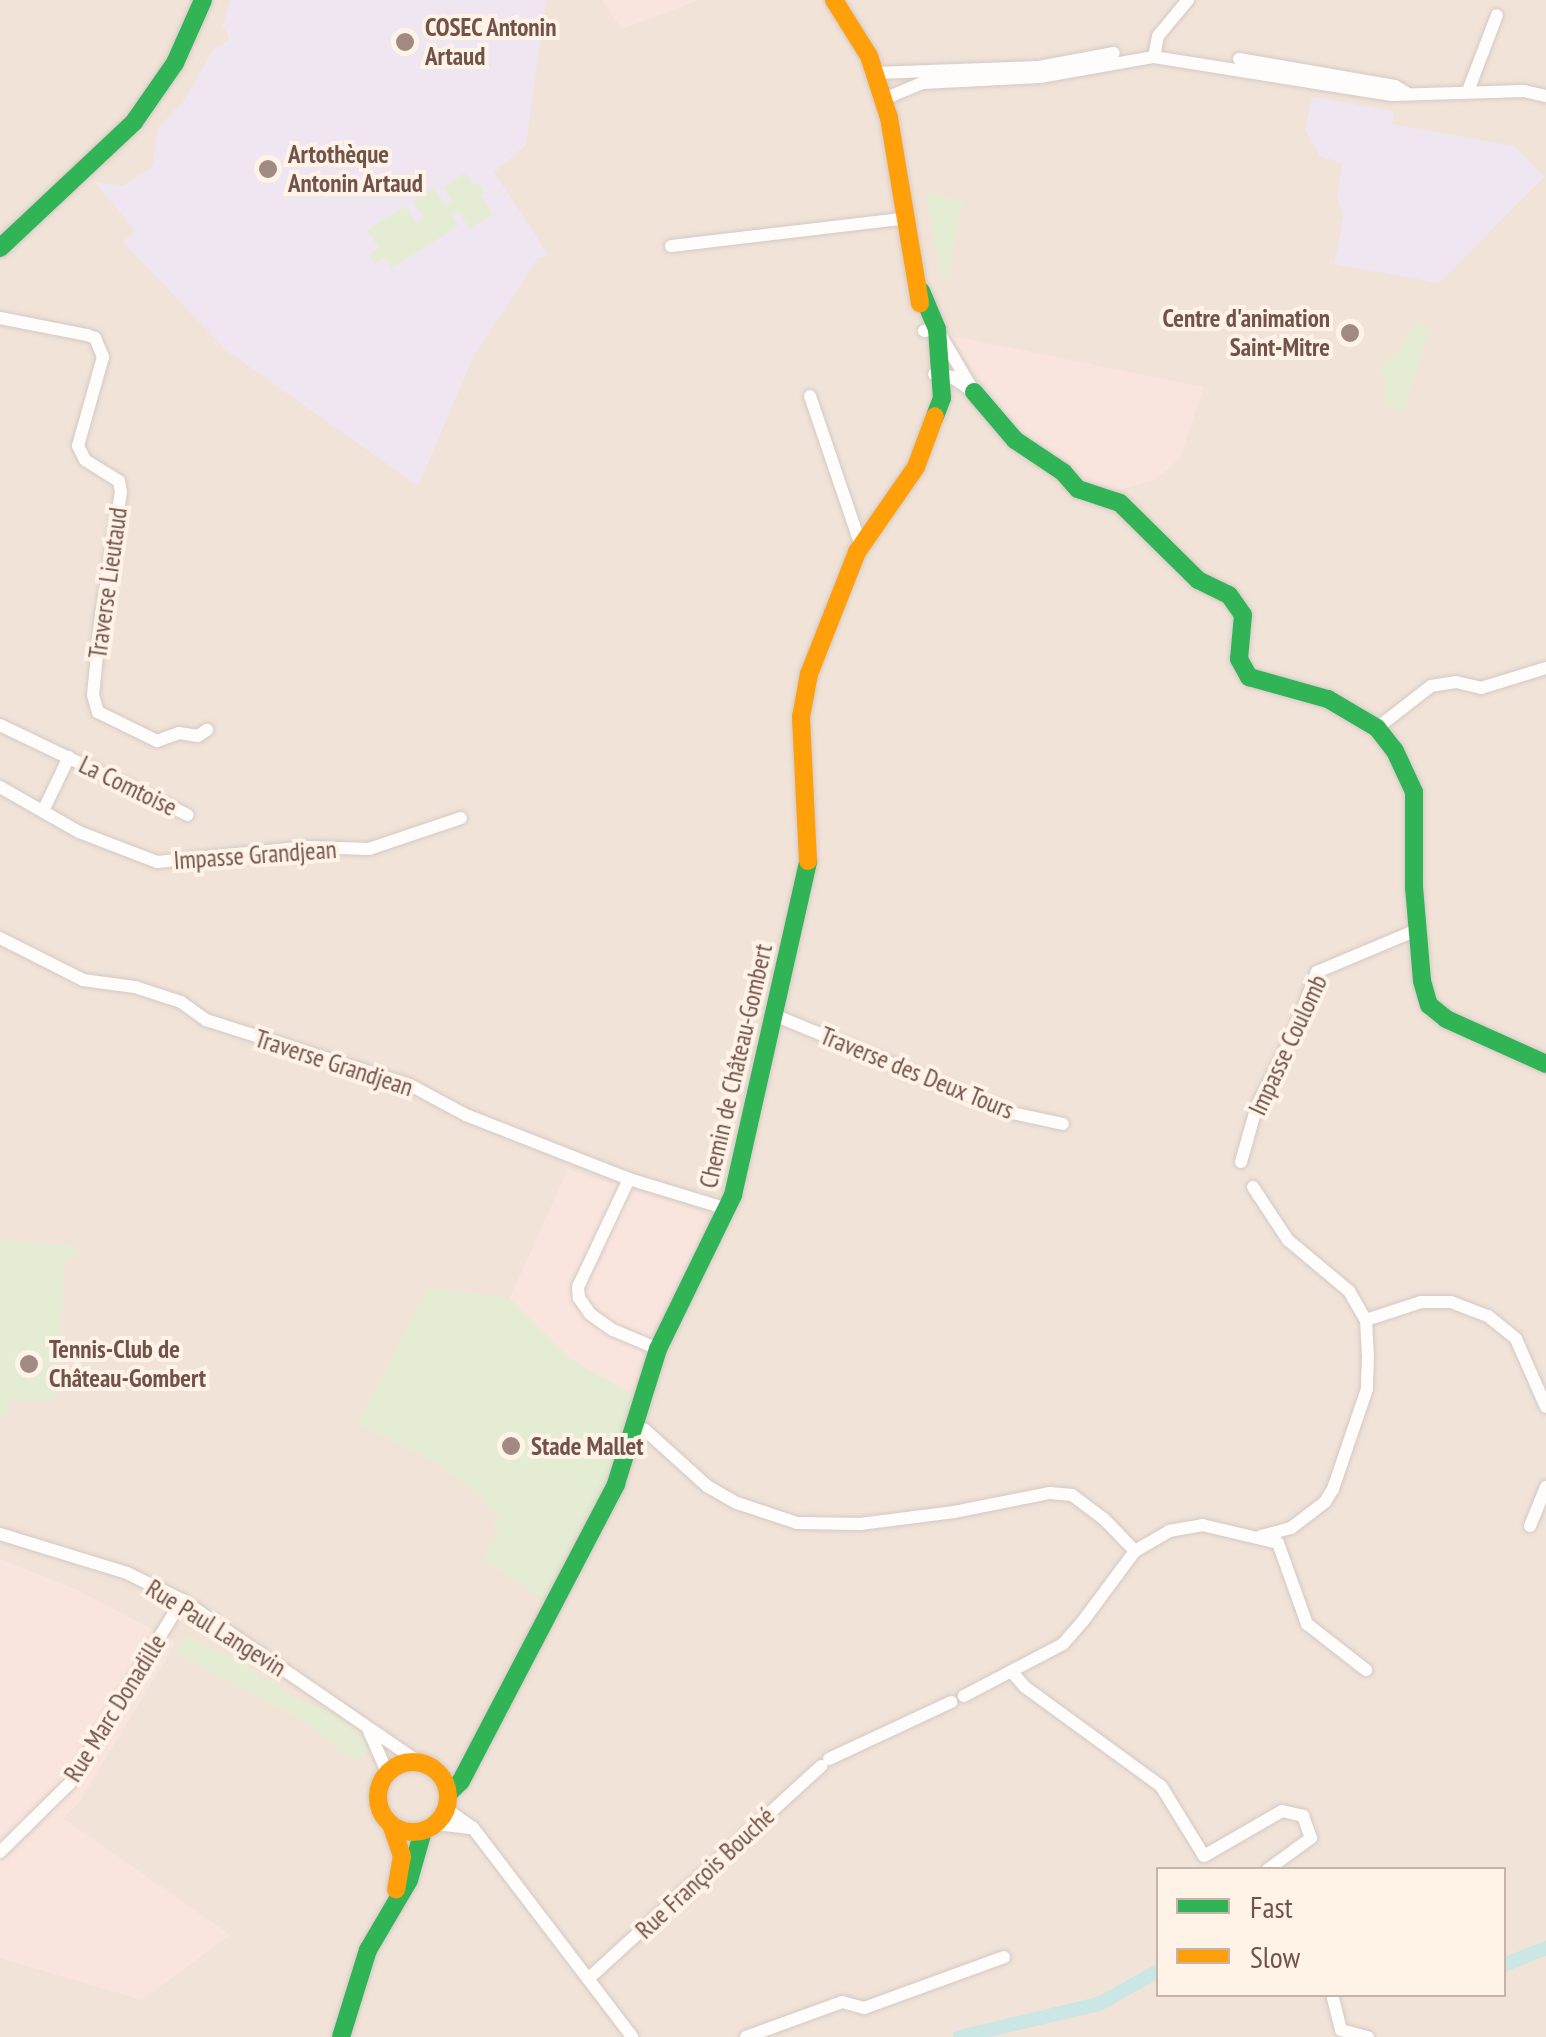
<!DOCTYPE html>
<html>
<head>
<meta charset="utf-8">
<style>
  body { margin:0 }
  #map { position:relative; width:1546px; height:2037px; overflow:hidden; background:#f6efe8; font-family:"PT Sans Narrow",sans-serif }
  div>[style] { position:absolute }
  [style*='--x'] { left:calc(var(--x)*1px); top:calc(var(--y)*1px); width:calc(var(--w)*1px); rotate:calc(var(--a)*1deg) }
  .residential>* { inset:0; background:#f1e3d8 }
  .commercial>* { inset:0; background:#f9e5de }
  .education>* { inset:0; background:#f0e6f1 }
  .green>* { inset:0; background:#e4ecd3 }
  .canal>* { height:14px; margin:-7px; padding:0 7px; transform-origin:7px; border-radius:7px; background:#cae7e6 }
  .roads { filter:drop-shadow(0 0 2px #d4cac5) drop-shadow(0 0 2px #d4cac5) }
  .street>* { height:12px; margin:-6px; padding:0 6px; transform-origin:6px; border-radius:6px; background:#fefdfc }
  .fast>* { height:18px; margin:-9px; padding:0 9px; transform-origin:9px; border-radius:9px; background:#30b455 }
  .slow>* { height:18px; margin:-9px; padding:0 9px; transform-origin:9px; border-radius:9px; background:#ff9f0a }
  .slow>.ring { margin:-9px; padding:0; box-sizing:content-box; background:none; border:18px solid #ff9f0a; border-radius:50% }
  .dots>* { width:28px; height:28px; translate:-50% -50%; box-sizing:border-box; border:5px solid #fff3e8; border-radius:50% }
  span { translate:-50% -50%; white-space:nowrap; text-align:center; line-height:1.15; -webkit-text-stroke:8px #fff3e8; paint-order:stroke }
  .poi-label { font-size:25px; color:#735349; font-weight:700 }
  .left { translate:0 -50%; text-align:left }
  .right { translate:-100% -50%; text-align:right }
  .street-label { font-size:25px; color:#735349 }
  .legend { position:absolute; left:1156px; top:1867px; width:350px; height:130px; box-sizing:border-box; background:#fff3e8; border:2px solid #c7b3a8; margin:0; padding:12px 18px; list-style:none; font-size:30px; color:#735349 }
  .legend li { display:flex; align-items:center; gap:20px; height:50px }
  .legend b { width:50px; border:2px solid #c7b3a8 }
</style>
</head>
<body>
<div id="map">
  <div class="residential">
    <i style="clip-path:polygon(evenodd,0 0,1546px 0,1546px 2037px,0 2037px,0 0,1158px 1870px,1504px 1870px,1504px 1994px,1158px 1994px,1158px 1870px)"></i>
  </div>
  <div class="commercial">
    <i style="clip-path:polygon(602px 0,699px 0,622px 29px)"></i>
    <i style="clip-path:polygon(951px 336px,1204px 387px,1180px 458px,1155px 480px,1103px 494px,1078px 487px,1083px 474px,1032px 443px,1003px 416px)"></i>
    <i style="clip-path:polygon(568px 1169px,704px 1213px,709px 1222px,648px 1341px,634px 1395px,572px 1360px,510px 1298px)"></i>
    <i style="clip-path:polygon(0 1559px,77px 1590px,176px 1642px,78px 1804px,63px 1818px,230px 1935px,142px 2000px,0 1958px)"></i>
  </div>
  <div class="education">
    <i style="clip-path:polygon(230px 0,546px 0,526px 145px,494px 172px,549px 256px,538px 258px,473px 357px,418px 486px,226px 350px,123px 242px,135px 231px,95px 182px,123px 186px,152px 167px,158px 128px,184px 101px,213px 50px,229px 40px,226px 28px,222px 28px)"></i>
    <i style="clip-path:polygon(1312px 97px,1394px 111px,1392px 124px,1514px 146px,1544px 177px,1439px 283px,1334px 264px,1344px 216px,1337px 199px,1342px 163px,1320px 156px,1305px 130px)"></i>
  </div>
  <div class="green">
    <i style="clip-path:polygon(465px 173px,474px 186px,479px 183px,484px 192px,481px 196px,493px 214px,470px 229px,457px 210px,452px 215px,458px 225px,438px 239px,392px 268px,385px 258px,375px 264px,369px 255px,379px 248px,367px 230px,405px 206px,417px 224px,424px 218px,413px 201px,433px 187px,446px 205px,452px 201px,443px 187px)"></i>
    <i style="clip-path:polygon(926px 194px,963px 200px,946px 281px,942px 281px)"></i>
    <i style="clip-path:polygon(1415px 322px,1429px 328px,1403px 412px,1385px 405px,1386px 375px,1376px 372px,1401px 347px)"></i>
    <i style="clip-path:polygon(0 1240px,77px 1246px,76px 1257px,65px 1259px,55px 1401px,10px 1401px,6px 1416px,0 1415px)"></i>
    <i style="clip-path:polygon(429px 1288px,510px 1298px,572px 1360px,634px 1395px,605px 1485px,545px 1600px,483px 1559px,499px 1533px,492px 1526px,499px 1516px,482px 1502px,484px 1498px,434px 1461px,358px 1423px)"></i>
    <i style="clip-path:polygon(187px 1636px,251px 1668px,260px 1679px,272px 1680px,292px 1696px,335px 1714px,371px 1744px,359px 1759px,344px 1754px,308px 1723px,175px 1652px)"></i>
  </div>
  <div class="canal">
    <i style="--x:1504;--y:1965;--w:45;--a:-22"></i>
    <i style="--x:960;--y:2037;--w:143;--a:-13.4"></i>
    <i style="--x:1099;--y:2004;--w:68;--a:-29.2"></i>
  </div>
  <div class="roads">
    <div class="street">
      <i style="--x:1154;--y:57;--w:21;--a:-79"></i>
      <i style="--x:1158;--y:36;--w:47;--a:-50.2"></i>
      <i style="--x:1239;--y:59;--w:158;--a:9.8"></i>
      <i style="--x:1395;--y:86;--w:12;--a:31"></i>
      <i style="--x:876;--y:73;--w:163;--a:-2.1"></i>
      <i style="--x:1039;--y:67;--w:76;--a:-10.6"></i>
      <i style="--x:1468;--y:91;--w:81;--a:-69.1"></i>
      <i style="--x:884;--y:99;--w:41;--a:-22.8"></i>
      <i style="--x:922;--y:83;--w:118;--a:-2.9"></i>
      <i style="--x:1040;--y:77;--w:116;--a:-10"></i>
      <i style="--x:1154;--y:57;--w:241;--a:9.1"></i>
      <i style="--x:1392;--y:95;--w:132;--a:-1.7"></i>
      <i style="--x:1524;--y:91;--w:23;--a:13"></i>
      <i style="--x:671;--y:246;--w:239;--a:-6.7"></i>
      <i style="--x:0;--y:318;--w:89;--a:11.1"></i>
      <i style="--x:87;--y:335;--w:9;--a:21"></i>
      <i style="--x:95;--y:338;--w:21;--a:67"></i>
      <i style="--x:103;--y:357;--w:92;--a:105.7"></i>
      <i style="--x:78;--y:446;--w:16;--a:63"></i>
      <i style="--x:85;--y:460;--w:40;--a:32"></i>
      <i style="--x:119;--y:481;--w:11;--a:80"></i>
      <i style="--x:121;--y:492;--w:125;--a:99.2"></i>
      <i style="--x:101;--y:615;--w:80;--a:95.7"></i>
      <i style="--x:93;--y:695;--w:18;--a:74"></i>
      <i style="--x:98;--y:712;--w:66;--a:26.2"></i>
      <i style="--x:157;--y:741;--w:23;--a:-20"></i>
      <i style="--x:179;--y:733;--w:19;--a:9"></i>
      <i style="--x:198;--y:736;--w:11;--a:-34"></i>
      <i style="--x:924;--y:331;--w:13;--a:-9"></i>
      <i style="--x:937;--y:329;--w:73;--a:59.6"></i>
      <i style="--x:974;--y:392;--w:27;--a:-146"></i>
      <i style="--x:952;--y:377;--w:18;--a:-171"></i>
      <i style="--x:810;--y:396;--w:158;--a:71.2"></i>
      <i style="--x:0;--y:725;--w:208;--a:25.6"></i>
      <i style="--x:1377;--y:728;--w:68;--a:-37.9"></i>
      <i style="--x:1431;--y:686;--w:25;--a:-9"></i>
      <i style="--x:1456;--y:682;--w:26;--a:13"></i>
      <i style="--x:1481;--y:688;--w:68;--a:-17.1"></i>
      <i style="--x:0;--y:787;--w:91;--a:29.7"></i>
      <i style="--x:79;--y:832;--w:84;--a:21"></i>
      <i style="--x:157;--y:862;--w:152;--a:-5.7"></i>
      <i style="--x:308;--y:847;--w:61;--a:1.9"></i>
      <i style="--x:369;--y:849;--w:97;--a:-18.6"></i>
      <i style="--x:43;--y:811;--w:60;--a:-64.3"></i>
      <i style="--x:0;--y:938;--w:93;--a:26.8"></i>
      <i style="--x:83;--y:980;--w:52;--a:7.7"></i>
      <i style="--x:135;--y:987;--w:48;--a:18.1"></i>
      <i style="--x:181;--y:1002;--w:31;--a:36"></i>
      <i style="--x:206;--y:1020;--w:214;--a:17.7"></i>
      <i style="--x:410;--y:1085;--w:64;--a:28.2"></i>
      <i style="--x:466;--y:1115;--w:175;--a:21.4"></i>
      <i style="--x:629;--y:1179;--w:102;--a:17"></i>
      <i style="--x:774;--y:1015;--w:257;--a:22.4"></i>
      <i style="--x:1012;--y:1113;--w:52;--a:12.2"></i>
      <i style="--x:1241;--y:1162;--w:58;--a:-74.1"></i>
      <i style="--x:1257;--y:1106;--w:77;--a:-63.1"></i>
      <i style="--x:1292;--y:1037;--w:70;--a:-69"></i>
      <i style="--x:1317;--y:972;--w:108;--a:-22.8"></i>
      <i style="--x:629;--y:1179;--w:119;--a:115.3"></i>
      <i style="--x:578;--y:1287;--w:11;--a:85"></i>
      <i style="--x:579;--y:1298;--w:19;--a:55"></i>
      <i style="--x:590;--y:1314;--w:28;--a:35"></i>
      <i style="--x:613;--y:1330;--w:49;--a:22.9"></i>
      <i style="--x:1253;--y:1187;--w:64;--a:56.6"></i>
      <i style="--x:1288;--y:1240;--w:80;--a:39.9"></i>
      <i style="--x:1349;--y:1291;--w:34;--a:60"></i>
      <i style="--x:1366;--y:1320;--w:35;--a:87"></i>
      <i style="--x:1368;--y:1355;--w:34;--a:92"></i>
      <i style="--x:1367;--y:1389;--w:106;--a:108.8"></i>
      <i style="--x:1333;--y:1489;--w:15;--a:122"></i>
      <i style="--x:1325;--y:1502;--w:43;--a:142.6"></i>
      <i style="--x:1291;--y:1528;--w:31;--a:165"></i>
      <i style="--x:1366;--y:1320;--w:58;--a:-18.1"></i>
      <i style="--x:1421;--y:1302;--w:30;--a:0"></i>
      <i style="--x:1451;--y:1302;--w:40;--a:21"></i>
      <i style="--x:1488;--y:1316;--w:36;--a:39"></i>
      <i style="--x:1516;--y:1339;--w:74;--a:66.2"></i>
      <i style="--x:634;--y:1426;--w:12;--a:20"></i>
      <i style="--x:645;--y:1430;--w:84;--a:42.1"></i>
      <i style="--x:707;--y:1486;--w:34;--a:30"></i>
      <i style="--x:737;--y:1503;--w:63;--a:18.4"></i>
      <i style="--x:797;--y:1523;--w:63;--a:0.9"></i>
      <i style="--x:860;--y:1524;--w:95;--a:-7.3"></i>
      <i style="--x:954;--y:1512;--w:98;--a:-11.2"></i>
      <i style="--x:1050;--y:1493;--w:22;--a:5"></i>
      <i style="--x:1072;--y:1495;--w:40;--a:37"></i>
      <i style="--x:1104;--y:1519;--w:45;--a:45.9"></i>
      <i style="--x:1135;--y:1551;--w:87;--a:126.6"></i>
      <i style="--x:1083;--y:1621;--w:30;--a:131"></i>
      <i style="--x:1063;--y:1644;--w:112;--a:152.3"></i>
      <i style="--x:1530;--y:1526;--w:42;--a:-67.7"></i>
      <i style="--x:0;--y:1534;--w:133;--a:17.1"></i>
      <i style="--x:127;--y:1573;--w:61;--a:26.1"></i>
      <i style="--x:182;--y:1600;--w:283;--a:34.4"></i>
      <i style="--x:1135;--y:1551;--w:39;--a:-30"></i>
      <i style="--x:1169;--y:1531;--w:34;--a:-10"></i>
      <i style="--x:1202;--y:1525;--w:78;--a:13.3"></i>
      <i style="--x:1278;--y:1543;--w:86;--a:70.3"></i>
      <i style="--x:1307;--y:1624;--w:75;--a:37.9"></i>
      <i style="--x:1012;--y:1672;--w:20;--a:49"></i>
      <i style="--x:1025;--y:1687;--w:168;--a:36.1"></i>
      <i style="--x:1161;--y:1786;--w:82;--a:58.4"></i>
      <i style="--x:1204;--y:1856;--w:90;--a:-30"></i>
      <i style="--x:1282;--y:1811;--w:22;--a:13"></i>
      <i style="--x:1303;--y:1816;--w:23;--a:70"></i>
      <i style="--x:1311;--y:1838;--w:54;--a:144"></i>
      <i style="--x:369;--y:1731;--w:45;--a:66.3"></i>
      <i style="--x:829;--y:1759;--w:135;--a:-25"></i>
      <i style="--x:446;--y:1809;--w:33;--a:35"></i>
      <i style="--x:473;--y:1828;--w:263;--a:52.7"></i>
      <i style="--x:437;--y:1824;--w:33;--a:7"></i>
      <i style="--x:0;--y:1852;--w:98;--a:-44.6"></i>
      <i style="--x:70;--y:1783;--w:215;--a:-58.5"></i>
      <i style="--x:588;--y:1979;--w:316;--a:-42.4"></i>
      <i style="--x:1332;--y:1994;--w:37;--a:76"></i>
      <i style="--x:1341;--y:2030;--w:28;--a:15"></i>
      <i style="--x:746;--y:2037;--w:102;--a:-20"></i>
      <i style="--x:842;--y:2002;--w:23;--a:15"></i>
      <i style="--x:864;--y:2008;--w:149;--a:-20"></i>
    </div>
    <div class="fast">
      <i style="--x:0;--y:248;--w:184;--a:-43.2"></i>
      <i style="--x:134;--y:122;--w:72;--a:-55.2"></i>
      <i style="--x:175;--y:63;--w:69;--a:-66"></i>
      <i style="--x:921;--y:291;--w:41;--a:67.2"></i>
      <i style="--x:937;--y:329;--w:69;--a:85.9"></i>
      <i style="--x:942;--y:398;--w:19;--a:111"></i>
      <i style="--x:974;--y:392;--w:63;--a:49.5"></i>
      <i style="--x:1015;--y:440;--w:58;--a:33.7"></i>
      <i style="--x:1063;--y:472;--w:23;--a:49"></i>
      <i style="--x:1078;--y:489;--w:44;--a:18.4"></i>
      <i style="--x:1120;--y:503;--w:110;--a:44.6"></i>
      <i style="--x:1198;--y:580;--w:34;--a:26"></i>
      <i style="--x:1229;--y:595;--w:24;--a:55"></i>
      <i style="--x:1243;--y:615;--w:44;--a:95.2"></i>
      <i style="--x:1239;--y:659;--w:21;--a:61"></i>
      <i style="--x:1249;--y:677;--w:82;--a:15.6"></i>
      <i style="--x:1328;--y:699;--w:57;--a:30.6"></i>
      <i style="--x:1377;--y:728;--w:29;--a:52"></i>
      <i style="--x:1395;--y:751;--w:45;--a:65.1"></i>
      <i style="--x:1414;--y:792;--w:95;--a:90"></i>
      <i style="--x:1414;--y:887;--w:94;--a:85.1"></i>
      <i style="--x:1422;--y:981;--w:25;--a:74"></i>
      <i style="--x:1429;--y:1005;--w:22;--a:39"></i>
      <i style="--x:1446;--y:1019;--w:110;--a:24.2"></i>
      <i style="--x:448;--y:1794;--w:18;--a:-45"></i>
      <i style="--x:461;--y:1781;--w:335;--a:-62.4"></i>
      <i style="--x:616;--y:1484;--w:141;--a:-72.7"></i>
      <i style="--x:658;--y:1349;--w:171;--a:-64"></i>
      <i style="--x:733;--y:1195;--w:342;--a:-77.3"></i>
      <i style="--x:341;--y:2037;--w:91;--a:-72.8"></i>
      <i style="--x:368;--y:1950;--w:81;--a:-59.6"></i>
      <i style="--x:409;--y:1880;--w:51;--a:-74.1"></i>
    </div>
    <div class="slow">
      <i style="--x:834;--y:0;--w:66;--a:58"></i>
      <i style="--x:869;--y:56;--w:65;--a:72.1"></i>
      <i style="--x:889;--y:118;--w:188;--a:80.5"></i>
      <i style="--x:808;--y:861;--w:144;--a:-92.8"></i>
      <i style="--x:801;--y:717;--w:44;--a:-79.5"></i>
      <i style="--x:809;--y:674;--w:131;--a:-68.5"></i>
      <i style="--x:857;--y:552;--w:103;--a:-55.2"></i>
      <i style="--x:916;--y:467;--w:54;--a:-69.6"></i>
      <i class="ring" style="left:378px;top:1762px;width:52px;height:52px"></i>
      <i style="--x:392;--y:1827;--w:31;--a:71"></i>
      <i style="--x:402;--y:1856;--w:34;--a:100"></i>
    </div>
  </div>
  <div class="dots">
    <i style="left:405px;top:42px;background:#a18a81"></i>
    <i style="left:268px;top:169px;background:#a18a81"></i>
    <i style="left:1350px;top:333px;background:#a18a81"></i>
    <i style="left:29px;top:1364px;background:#a18a81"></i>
    <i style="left:511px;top:1446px;background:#a18a81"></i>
  </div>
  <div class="poi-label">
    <span class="left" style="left:425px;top:42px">COSEC Antonin<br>Artaud</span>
    <span class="left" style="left:288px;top:169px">Artothèque<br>Antonin Artaud</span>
    <span class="right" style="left:1330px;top:333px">Centre d'animation<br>Saint-Mitre</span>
    <span class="left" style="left:49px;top:1364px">Tennis-Club de<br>Château-Gombert</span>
    <span class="left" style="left:531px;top:1446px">Stade Mallet</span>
  </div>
  <div class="street-label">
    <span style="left:108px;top:583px;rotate:-82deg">Traverse Lieutaud</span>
    <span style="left:128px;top:786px;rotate:26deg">La Comtoise</span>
    <span style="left:255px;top:855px;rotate:-4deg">Impasse Grandjean</span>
    <span style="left:1288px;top:1045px;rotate:-65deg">Impasse Coulomb</span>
    <span style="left:334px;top:1063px;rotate:18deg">Traverse Grandjean</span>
    <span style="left:736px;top:1066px;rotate:-77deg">Chemin de Château-Gombert</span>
    <span style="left:917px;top:1073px;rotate:22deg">Traverse des Deux Tours</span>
    <span style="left:216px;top:1628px;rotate:32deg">Rue Paul Langevin</span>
    <span style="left:115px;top:1708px;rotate:-58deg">Rue Marc Donadille</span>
    <span style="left:705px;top:1873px;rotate:-43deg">Rue François Bouché</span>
  </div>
  <ul class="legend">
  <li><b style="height:12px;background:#30b455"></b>Fast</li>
  <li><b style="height:12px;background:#ff9f0a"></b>Slow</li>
  </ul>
</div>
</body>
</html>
